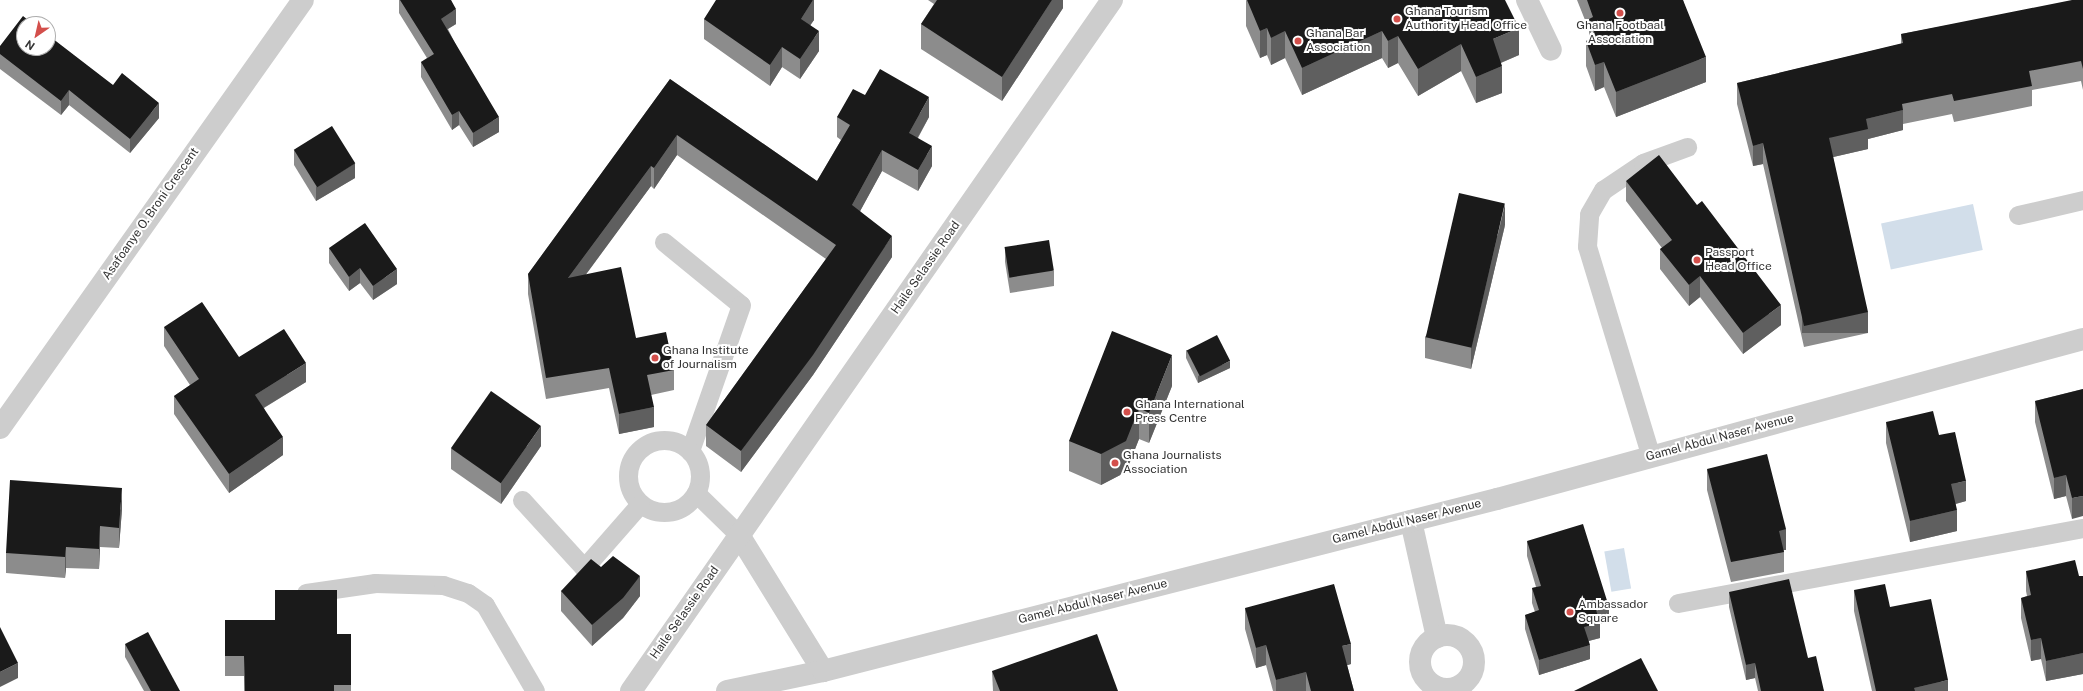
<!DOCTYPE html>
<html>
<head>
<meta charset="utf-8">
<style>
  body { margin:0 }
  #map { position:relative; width:2083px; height:691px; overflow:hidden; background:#fff; font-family:"Public Sans",sans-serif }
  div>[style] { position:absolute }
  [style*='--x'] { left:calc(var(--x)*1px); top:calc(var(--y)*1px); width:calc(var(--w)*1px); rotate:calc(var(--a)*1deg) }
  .water>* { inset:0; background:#d2deea; transform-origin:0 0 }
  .service>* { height:19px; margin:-9.5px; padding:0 9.5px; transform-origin:9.5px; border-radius:9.5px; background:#cdcdcd }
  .service>.ring { margin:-9.5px; padding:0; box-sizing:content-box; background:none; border:19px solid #cdcdcd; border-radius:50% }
  .minor>* { height:22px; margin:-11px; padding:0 11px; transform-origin:11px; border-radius:11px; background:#cdcdcd }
  .minor>.ring { margin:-11px; padding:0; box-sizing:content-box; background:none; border:22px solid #cdcdcd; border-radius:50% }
  .wall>* { inset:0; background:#8c8c8c }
  .shaded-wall>* { inset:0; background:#5f5f5f; transform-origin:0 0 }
  .building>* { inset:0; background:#1a1a1a; transform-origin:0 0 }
  .dots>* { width:11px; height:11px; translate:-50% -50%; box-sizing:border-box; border:2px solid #fff; border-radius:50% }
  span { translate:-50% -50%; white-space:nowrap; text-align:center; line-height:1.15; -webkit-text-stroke:4px #fff; paint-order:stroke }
  .poi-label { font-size:12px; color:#333 }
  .left { translate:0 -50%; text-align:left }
  .street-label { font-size:12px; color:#333 }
  .north { position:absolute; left:16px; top:16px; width:40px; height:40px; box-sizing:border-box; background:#fff; border:1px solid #adadad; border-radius:50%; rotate:214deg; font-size:11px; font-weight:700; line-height:16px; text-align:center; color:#333 }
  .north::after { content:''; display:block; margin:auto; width:14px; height:18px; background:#d34f4b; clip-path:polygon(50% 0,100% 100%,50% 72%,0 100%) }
</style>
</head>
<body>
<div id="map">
  <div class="water">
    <i style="left:1973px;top:204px;width:47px;height:94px;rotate:78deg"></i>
    <i style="left:1624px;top:548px;width:41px;height:20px;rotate:80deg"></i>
  </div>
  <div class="service">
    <i style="--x:2018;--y:215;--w:67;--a:-13"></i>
    <i style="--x:664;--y:242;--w:99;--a:39.3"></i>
    <i style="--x:741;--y:305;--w:155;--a:109.3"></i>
    <i class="ring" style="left:628px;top:440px;width:53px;height:53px"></i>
    <i style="--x:1651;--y:457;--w:220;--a:-106.9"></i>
    <i style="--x:1587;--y:246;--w:32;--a:-86"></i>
    <i style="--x:1589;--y:214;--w:28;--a:-60"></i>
    <i style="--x:1603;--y:190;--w:48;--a:-34"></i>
    <i style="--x:1643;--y:163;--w:47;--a:-20"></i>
    <i style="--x:696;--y:493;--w:60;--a:44.3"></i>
    <i style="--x:522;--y:500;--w:92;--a:47.6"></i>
    <i style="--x:584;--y:568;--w:85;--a:-48.8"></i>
    <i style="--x:306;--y:593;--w:70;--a:-8.2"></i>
    <i style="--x:375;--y:583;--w:68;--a:1.7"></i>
    <i style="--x:443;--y:585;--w:26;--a:18"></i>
    <i style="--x:468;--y:593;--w:21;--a:35"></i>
    <i style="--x:485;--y:605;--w:99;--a:59.8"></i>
    <i style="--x:1678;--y:603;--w:412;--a:-10.5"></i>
  </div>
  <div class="minor">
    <i style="--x:1527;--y:0;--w:55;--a:64.4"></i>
    <i style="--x:0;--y:428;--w:524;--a:-54.7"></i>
    <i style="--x:1411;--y:521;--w:119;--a:77.4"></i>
    <i style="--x:739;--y:535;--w:160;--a:58.3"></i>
    <i class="ring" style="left:1420px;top:635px;width:32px;height:32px"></i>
    <i style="--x:631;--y:691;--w:842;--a:-55.16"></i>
    <i style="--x:727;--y:691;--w:98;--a:-11.8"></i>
    <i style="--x:823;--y:671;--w:696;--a:-14.32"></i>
    <i style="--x:1497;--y:499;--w:607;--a:-15.27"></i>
  </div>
  <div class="wall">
    <i style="clip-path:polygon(399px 0,451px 0,456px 24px,448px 29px,499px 132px,473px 147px,459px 125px,452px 130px,421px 77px,421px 62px,427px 58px,399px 13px)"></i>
    <i style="clip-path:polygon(814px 0,814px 20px,810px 25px,819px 51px,800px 79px,782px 67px,770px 86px,704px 39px,704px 19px)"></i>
    <i style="clip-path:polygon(928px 0,1063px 0,1063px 8px,1002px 101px,921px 49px,921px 24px,934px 4px)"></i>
    <i style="clip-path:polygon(1246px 0,1519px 55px,1501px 63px,1502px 93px,1476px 103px,1461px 71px,1418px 96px,1398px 63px,1388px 68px,1382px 58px,1302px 95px,1285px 58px,1271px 65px,1267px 55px,1260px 58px,1246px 26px)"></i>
    <i style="clip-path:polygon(1577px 0,1683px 0,1706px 82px,1616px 117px,1604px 87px,1595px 91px,1586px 66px,1586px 41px,1589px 40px,1589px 30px)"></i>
    <i style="clip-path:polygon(2083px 0,2083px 90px,2081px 81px,2032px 90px,2032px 106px,1954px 122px,1952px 114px,1903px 124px,1903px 130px,1868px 139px,1868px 149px,1833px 157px,1868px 333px,1804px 347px,1763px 164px,1753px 166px,1737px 104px,1737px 83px,1901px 44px,1901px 34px)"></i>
    <i style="clip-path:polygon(0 46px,113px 85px,159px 118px,130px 153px,69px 105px,61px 115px,0 69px)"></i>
    <i style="clip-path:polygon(670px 79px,817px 181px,841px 140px,837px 137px,837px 117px,865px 95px,929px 117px,918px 138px,932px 166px,918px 191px,882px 171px,860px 211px,892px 257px,813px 375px,741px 472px,706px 446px,706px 425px,826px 259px,677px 155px,654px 189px,651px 186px,585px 275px,636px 338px,674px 370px,674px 390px,651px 395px,654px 427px,619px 434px,609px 388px,546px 399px,528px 294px,528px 274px)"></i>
    <i style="clip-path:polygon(294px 150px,355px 178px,316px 201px,294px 165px)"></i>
    <i style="clip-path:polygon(1626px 181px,1781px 325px,1743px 354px,1700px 297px,1689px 306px,1660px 269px,1660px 249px,1662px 248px,1626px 201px)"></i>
    <i style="clip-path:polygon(1505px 225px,1471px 369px,1425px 358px,1425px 337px)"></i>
    <i style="clip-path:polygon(329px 248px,397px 284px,373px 300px,360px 283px,349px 291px,329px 263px)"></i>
    <i style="clip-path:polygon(1005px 248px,1054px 271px,1054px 286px,1010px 293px,1005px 262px)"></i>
    <i style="clip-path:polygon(164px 327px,239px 357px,306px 382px,264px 408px,283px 455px,229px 493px,174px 414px,174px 396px,190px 385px,164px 346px)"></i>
    <i style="clip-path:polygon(1186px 350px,1230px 368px,1198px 383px,1186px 358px)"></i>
    <i style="clip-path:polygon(1172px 386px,1149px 443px,1139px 439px,1126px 472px,1101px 485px,1069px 471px,1069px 441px)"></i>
    <i style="clip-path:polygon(2083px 389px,2072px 519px,2066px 496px,2054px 499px,2035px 422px,2035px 401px)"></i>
    <i style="clip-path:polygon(1886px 422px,1939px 435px,1966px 501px,1956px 504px,1957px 531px,1910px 542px,1886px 443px)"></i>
    <i style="clip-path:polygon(541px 446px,501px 504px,451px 469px,451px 449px)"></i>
    <i style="clip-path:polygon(1707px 469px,1786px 550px,1784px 550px,1784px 572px,1731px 582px,1707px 490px)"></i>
    <i style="clip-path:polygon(122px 509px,119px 548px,100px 547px,99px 569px,66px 568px,65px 578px,6px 573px,6px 553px)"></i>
    <i style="clip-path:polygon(1527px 541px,1609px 621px,1600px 624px,1600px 638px,1589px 641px,1590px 659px,1539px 675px,1525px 629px,1525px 615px,1535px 612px,1532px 603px,1532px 588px,1536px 587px,1527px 556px)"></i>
    <i style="clip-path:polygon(601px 567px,640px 596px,623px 618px,592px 646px,561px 611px,561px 591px)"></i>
    <i style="clip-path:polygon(2026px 571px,2079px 576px,2083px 576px,2083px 674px,2046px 681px,2041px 659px,2031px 661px,2021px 618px,2021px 598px,2027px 596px,2026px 591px)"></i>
    <i style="clip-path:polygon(275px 590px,337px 634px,351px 634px,351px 691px,244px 691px,244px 676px,225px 676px,225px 620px,275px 620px)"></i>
    <i style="clip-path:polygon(1854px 590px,1890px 607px,1948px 691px,1872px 691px,1854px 611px)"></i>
    <i style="clip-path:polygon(1729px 592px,1808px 658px,1824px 691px,1758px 691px,1755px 678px,1746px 680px,1729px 607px)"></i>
    <i style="clip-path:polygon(1245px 608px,1351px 664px,1347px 665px,1354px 691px,1273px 691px,1266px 665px,1256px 668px,1245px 629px)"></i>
    <i style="clip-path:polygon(125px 644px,180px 691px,144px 691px,125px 657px)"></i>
    <i style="clip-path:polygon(992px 671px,1118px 691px,993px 691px)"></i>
  </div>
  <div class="shaded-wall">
    <i style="clip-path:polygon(813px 0,814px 0,814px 20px,801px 39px,801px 19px)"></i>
    <i style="clip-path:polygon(1052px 0,1063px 0,1063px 8px,1002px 101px,1002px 77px)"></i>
    <i style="clip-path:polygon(456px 9px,456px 24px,441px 33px,441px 19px)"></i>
    <i style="clip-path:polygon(1267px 28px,1267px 55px,1260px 58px,1260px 31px)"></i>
    <i style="clip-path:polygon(1519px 28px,1519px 55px,1493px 66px,1493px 39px)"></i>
    <i style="clip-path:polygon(819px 31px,819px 51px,800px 79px,800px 59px)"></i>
    <i style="clip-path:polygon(1285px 31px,1285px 58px,1271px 65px,1271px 38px)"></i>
    <i style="clip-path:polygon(1382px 31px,1382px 58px,1302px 95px,1302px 68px)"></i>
    <i style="clip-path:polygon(1398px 36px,1398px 63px,1388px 68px,1388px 41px)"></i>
    <i style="clip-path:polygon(1461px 44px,1461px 71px,1418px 96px,1418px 69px)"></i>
    <i style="clip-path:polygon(782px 47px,782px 67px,770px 86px,770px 65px)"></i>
    <i style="clip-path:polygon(1706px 57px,1706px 82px,1616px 117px,1616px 92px)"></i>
    <i style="clip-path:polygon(1604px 62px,1604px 87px,1595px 91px,1595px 65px)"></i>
    <i style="clip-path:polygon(1502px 66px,1502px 93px,1476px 103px,1476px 77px)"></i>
    <i style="clip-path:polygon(69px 90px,69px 105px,61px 115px,61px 101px)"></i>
    <i style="clip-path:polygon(929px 97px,929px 117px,909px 153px,909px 133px)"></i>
    <i style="clip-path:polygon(159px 103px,159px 118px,130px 153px,130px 139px)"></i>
    <i style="clip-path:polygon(1903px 110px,1903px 130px,1868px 139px,1868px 149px,1829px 158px,1829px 138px,1866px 119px)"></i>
    <i style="clip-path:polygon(459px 111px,459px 125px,452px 130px,452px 115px)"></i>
    <i style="clip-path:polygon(499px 117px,499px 132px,473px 147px,473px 133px)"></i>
    <i style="clip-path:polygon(677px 135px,677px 155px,654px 189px,654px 168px)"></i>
    <i style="clip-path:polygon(1763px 143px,1763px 164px,1753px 166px,1753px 146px)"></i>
    <i style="clip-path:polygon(932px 146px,932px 166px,918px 191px,918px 170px)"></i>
    <i style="clip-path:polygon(882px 150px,882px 171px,852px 226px,852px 205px)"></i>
    <i style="clip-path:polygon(355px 163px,355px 178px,316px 201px,316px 187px)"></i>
    <i style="clip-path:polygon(651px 166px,651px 186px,568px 299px,568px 278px)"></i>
    <i style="clip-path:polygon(1505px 204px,1505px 225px,1471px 369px,1471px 348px)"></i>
    <i style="clip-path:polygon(892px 236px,892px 257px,813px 375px,741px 472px,741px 451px)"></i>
    <i style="clip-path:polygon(360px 268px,360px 283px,349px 291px,349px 277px)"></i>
    <i style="clip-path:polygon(397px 269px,397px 284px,373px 300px,373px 286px)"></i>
    <i style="clip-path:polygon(1700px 276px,1700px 297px,1689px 306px,1689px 285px)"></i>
    <i style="clip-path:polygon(1781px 305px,1781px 325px,1743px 354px,1743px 333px)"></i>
    <i style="left:1868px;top:312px;width:21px;height:66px;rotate:90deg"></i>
    <i style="clip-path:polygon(1172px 355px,1172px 386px,1149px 443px,1149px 413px)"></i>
    <i style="clip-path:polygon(1230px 361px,1230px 368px,1198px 383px,1198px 376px)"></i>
    <i style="clip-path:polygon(306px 363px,306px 382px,255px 413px,255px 395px)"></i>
    <i style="clip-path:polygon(654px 407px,654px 427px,619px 434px,619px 414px)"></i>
    <i style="clip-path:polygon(1139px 408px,1139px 439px,1126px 472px,1101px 485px,1101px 454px)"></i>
    <i style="clip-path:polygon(541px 426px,541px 446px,501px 504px,501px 483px)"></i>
    <i style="clip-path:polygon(283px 437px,283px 455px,229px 493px,229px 474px)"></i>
    <i style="clip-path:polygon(2066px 475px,2066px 496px,2054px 499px,2054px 478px)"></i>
    <i style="clip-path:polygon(1966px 481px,1966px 501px,1951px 505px,1951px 484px)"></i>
    <i style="clip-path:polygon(122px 488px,122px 509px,119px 548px,119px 528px)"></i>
    <i style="clip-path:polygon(2083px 496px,2083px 516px,2072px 519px,2072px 498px)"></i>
    <i style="clip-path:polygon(1957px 510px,1957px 531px,1910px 542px,1910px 521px)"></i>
    <i style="clip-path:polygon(100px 526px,100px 547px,99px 569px,99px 549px)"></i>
    <i style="left:1786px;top:529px;width:21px;height:7px;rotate:90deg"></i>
    <i style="clip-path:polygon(66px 547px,66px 568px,65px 578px,65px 557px)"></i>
    <i style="clip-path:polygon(640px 576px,640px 596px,623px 618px,592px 646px,592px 625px)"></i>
    <i style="clip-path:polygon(1609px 607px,1609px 621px,1600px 624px,1600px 638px,1584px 642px,1584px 627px,1596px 610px)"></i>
    <i style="clip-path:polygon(2041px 638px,2041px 659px,2031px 661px,2031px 640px)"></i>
    <i style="clip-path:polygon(1351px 644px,1351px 664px,1342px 667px,1342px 646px)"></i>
    <i style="clip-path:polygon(1266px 645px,1266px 665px,1256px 668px,1256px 648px)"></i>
    <i style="clip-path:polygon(1590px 645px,1590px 659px,1539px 675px,1539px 660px)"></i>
    <i style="clip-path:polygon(2083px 653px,2083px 674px,2046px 681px,2046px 661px)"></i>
    <i style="clip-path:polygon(18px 663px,18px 678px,0 687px,0 672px)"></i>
    <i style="clip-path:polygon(1755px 663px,1755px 678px,1746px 680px,1746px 665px)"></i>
    <i style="clip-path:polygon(1306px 672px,1306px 691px,1276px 691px,1276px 680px)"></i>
    <i style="clip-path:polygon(1948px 680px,1948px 691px,1914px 691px,1914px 688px)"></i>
  </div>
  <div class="building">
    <i style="clip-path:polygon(400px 0,451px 0,456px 9px,441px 19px,499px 117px,473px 133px,459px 111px,452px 115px,421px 62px,434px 54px)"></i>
    <i style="clip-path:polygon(716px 0,813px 0,801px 19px,819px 31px,800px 59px,782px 47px,770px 65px,704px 19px)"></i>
    <i style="clip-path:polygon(937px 0,1052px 0,1002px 77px,921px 24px)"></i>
    <i style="clip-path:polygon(1247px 0,1505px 0,1519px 28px,1493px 39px,1502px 66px,1476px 77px,1461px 44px,1418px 69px,1398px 36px,1388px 41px,1382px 31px,1302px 68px,1285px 31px,1271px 38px,1267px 28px,1260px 31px)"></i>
    <i style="clip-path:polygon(1587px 0,1683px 0,1706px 57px,1616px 92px,1604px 62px,1595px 65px,1586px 41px,1596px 37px,1589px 19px,1593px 17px)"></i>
    <i style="clip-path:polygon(2072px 0,2083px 0,2083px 69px,2081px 61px,2029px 71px,2032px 86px,1954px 101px,1952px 94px,1902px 104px,1903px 110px,1866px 119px,1868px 129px,1829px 138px,1868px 312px,1804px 326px,1763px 143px,1753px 146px,1737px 83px,1903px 43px,1901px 34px)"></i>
    <i style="clip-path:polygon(23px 16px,33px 24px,24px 24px,24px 48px,48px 48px,48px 35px,113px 85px,122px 73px,159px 103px,130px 139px,69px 90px,61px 101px,0 54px,0 46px)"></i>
    <i style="clip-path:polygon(880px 69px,929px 97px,909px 133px,932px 146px,918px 170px,882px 150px,852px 205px,892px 236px,813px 355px,741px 451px,706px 425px,836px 245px,677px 135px,654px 168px,651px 166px,568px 278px,621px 267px,636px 338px,666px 332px,674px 370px,647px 375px,654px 407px,619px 414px,609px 368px,546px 378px,528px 274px,670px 79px,817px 181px,850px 125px,837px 117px,853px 89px,865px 95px)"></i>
    <i style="left:332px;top:126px;width:44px;height:45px;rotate:58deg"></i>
    <i style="clip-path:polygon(1659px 155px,1697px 205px,1702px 201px,1781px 305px,1743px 333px,1700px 276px,1689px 285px,1660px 249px,1672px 240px,1626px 181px)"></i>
    <i style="left:1459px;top:193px;width:47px;height:148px;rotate:13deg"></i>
    <i style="clip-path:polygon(365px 223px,397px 269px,373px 286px,360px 268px,349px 277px,329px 248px)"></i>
    <i style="left:1049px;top:240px;width:31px;height:45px;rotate:81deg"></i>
    <i style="clip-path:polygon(202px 302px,239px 357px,284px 329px,306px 363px,255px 395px,283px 437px,229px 474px,174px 396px,199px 379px,164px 327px)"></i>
    <i style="clip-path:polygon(1112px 331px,1172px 355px,1149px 413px,1139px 408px,1126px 441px,1101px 454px,1069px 441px)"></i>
    <i style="left:1217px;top:335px;width:29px;height:34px;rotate:63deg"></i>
    <i style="clip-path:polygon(2083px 389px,2083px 496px,2072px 498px,2066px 475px,2054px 478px,2035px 401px)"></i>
    <i style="left:491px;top:391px;width:61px;height:70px;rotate:35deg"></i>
    <i style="clip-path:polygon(1933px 411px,1939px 435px,1955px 432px,1966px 481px,1951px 484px,1957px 510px,1910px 521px,1886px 422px)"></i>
    <i style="clip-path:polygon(1767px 454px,1786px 529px,1779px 531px,1784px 552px,1731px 562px,1707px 469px)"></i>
    <i style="clip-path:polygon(10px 480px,122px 488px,119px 528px,100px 526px,99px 549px,66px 547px,65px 557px,6px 553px)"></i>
    <i style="clip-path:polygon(1583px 524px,1609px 607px,1596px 610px,1600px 623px,1584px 627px,1590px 645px,1539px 660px,1525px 615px,1539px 610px,1532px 588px,1541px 586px,1527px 541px)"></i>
    <i style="clip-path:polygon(613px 556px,640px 576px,623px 598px,592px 625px,561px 591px,591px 559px,601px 567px)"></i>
    <i style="clip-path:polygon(2075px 560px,2079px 576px,2083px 576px,2083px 653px,2046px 661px,2041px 638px,2031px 640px,2021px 598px,2031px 595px,2026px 571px)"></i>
    <i style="clip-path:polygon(1789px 579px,1808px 658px,1816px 656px,1824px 691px,1761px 691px,1755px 663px,1746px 665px,1729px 592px)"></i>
    <i style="clip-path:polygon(1334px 584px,1351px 644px,1342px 646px,1354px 691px,1311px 691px,1306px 672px,1276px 680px,1266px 645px,1256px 648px,1245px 608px)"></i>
    <i style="clip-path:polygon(1885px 584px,1890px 607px,1931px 599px,1948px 680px,1914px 688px,1915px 691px,1876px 691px,1854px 590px)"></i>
    <i style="clip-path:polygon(275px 590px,337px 590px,337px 634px,351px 634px,351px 685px,334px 685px,334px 691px,245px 691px,244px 656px,225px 656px,225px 620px,275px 620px)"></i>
    <i style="clip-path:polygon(0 627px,18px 663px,0 672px)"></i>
    <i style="clip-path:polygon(148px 632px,180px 691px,151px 691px,125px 644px)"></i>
    <i style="clip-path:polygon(1097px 634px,1118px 691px,1000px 691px,992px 671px)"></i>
    <i style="clip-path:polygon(1641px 658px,1658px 691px,1574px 691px)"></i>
  </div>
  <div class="dots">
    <i style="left:1620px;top:13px;background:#d34f4b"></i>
    <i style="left:1397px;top:19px;background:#d34f4b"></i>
    <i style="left:1298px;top:41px;background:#d34f4b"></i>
    <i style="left:1697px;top:260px;background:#d34f4b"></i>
    <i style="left:655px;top:358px;background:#d34f4b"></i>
    <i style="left:1127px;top:412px;background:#d34f4b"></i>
    <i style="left:1115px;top:463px;background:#d34f4b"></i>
    <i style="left:1570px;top:612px;background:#d34f4b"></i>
  </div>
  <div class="poi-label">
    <span class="left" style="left:1405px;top:19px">Ghana Tourism<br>Authority Head Office</span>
    <span style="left:1620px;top:33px">Ghana Footbaal<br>Association</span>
    <span class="left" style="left:1306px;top:41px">Ghana Bar<br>Association</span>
    <span class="left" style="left:1705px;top:260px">Passport<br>Head Office</span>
    <span class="left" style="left:663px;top:358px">Ghana Institute<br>of Journalism</span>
    <span class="left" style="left:1135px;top:412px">Ghana International<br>Press Centre</span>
    <span class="left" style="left:1123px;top:463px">Ghana Journalists<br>Association</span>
    <span class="left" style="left:1578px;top:612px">Ambassador<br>Square</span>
  </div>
  <div class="street-label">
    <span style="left:151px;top:214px;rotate:-55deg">Asafoanye O. Broni Crescent</span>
    <span style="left:926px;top:268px;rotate:-55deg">Haile Selassie Road</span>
    <span style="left:1720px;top:438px;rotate:-15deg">Gamel Abdul Naser Avenue</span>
    <span style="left:1407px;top:522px;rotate:-14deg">Gamel Abdul Naser Avenue</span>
    <span style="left:1093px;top:602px;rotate:-14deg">Gamel Abdul Naser Avenue</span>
    <span style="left:685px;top:613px;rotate:-55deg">Haile Selassie Road</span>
  </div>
  <div class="north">N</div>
</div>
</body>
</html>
